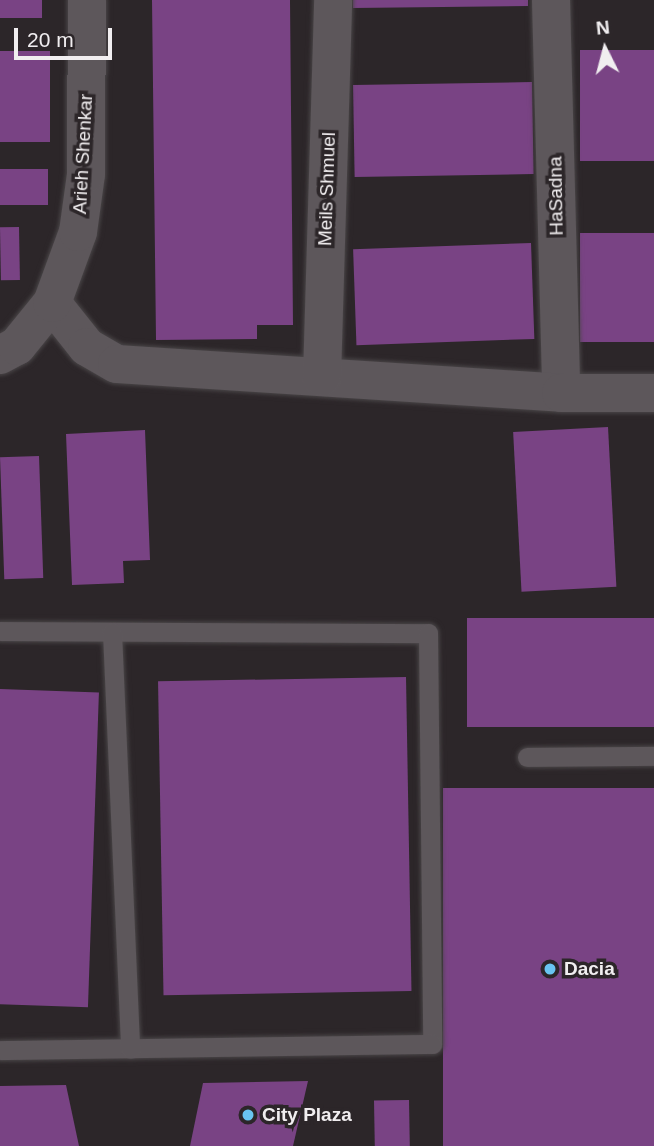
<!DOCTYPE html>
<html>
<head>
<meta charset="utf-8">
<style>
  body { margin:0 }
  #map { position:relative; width:654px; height:1146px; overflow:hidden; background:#2c2629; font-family:Helvetica,sans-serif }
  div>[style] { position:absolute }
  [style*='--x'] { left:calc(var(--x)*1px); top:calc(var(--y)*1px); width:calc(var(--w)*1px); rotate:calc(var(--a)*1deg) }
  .building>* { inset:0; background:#794384; transform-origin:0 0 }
  .roads { filter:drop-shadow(0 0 2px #494547) drop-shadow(0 0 2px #494547) }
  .service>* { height:19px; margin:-9.5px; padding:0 9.5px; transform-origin:9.5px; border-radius:9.5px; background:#5d575b }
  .minor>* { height:38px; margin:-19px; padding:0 19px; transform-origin:19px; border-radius:19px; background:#5d575b }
  .tertiary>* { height:38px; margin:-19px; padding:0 19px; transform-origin:19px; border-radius:19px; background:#5d575b }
  .dots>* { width:19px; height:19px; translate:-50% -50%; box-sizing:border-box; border:4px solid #2c2629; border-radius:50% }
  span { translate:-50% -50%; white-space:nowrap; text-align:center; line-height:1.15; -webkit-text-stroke:7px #2c2629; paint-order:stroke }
  .street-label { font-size:19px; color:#f1eef0 }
  .poi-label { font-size:19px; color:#f1eef0; font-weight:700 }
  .left { translate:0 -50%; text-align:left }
  .north { position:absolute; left:570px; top:14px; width:70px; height:70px; -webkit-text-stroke:5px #2c2629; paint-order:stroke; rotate:354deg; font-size:19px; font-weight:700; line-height:28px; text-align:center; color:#f1eef0 }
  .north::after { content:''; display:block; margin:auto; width:24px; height:32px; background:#f1eef0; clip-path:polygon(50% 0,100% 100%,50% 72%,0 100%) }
  .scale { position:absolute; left:14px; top:28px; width:98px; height:32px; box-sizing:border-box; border:4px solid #f1eef0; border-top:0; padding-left:9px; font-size:21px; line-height:24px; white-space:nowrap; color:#f1eef0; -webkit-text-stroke:5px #2c2629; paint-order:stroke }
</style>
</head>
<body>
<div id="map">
  <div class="building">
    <i style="left:0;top:0;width:42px;height:18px"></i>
    <i style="clip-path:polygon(152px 0,290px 0,293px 325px,257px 325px,257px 339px,156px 340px)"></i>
    <i style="clip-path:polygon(353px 0,528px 0,528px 6px,353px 8px)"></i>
    <i style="left:654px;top:50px;width:111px;height:74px;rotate:90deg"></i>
    <i style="left:0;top:51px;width:50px;height:91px"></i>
    <i style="left:532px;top:82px;width:92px;height:179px;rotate:89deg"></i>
    <i style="left:0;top:169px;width:48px;height:36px"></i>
    <i style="left:19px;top:227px;width:53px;height:19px;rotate:89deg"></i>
    <i style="left:654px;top:233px;width:109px;height:74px;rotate:90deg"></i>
    <i style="left:531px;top:243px;width:96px;height:178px;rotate:88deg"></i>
    <i style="left:608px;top:427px;width:160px;height:95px;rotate:87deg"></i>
    <i style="clip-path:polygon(145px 430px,150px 560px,123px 561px,124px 583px,72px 585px,66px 434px)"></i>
    <i style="left:39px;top:456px;width:122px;height:39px;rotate:88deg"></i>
    <i style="left:654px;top:618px;width:109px;height:187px;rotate:90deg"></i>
    <i style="left:406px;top:677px;width:314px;height:248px;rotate:89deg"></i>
    <i style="left:0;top:689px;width:99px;height:315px;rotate:2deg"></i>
    <i style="left:654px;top:788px;width:358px;height:211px;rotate:90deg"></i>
    <i style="clip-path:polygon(308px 1081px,293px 1146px,190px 1146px,203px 1083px)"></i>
    <i style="clip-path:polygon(66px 1085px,79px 1146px,0 1146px,0 1086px)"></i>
    <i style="left:409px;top:1100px;width:46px;height:35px;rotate:89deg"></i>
  </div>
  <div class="roads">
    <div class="service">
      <i style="--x:0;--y:631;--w:428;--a:0.3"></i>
      <i style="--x:428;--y:633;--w:411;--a:89.4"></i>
      <i style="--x:432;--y:1044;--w:432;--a:179.2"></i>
      <i style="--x:112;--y:632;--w:417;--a:87.5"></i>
      <i style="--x:527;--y:757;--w:127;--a:-0.5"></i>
    </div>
    <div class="minor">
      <i style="--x:551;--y:0;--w:393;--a:88.5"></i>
      <i style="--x:52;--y:303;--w:56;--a:51.5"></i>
      <i style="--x:87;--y:347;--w:34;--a:30"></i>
      <i style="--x:117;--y:364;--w:445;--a:3.7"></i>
      <i style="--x:561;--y:393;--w:93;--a:0"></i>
      <i style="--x:322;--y:377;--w:377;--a:-88.3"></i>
    </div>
    <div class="tertiary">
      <i style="--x:0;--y:355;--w:19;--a:-28"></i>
      <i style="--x:17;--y:346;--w:55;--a:-50.9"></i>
      <i style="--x:52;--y:303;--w:76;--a:-69.9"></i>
      <i style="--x:78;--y:232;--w:59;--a:-82.1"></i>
      <i style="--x:86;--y:174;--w:174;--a:-89.7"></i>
    </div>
  </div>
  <div class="dots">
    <i style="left:550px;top:969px;background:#69c4f1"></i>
    <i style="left:248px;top:1115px;background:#69c4f1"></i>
  </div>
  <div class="street-label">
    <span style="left:83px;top:154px;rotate:-87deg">Arieh Shenkar</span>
    <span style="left:327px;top:189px;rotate:-88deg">Meils Shmuel</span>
    <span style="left:556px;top:196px;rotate:-91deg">HaSadna</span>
  </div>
  <div class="poi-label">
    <span class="left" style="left:564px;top:969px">Dacia</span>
    <span class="left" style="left:262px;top:1115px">City Plaza</span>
  </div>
  <div class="north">N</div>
  <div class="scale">20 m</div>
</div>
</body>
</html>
